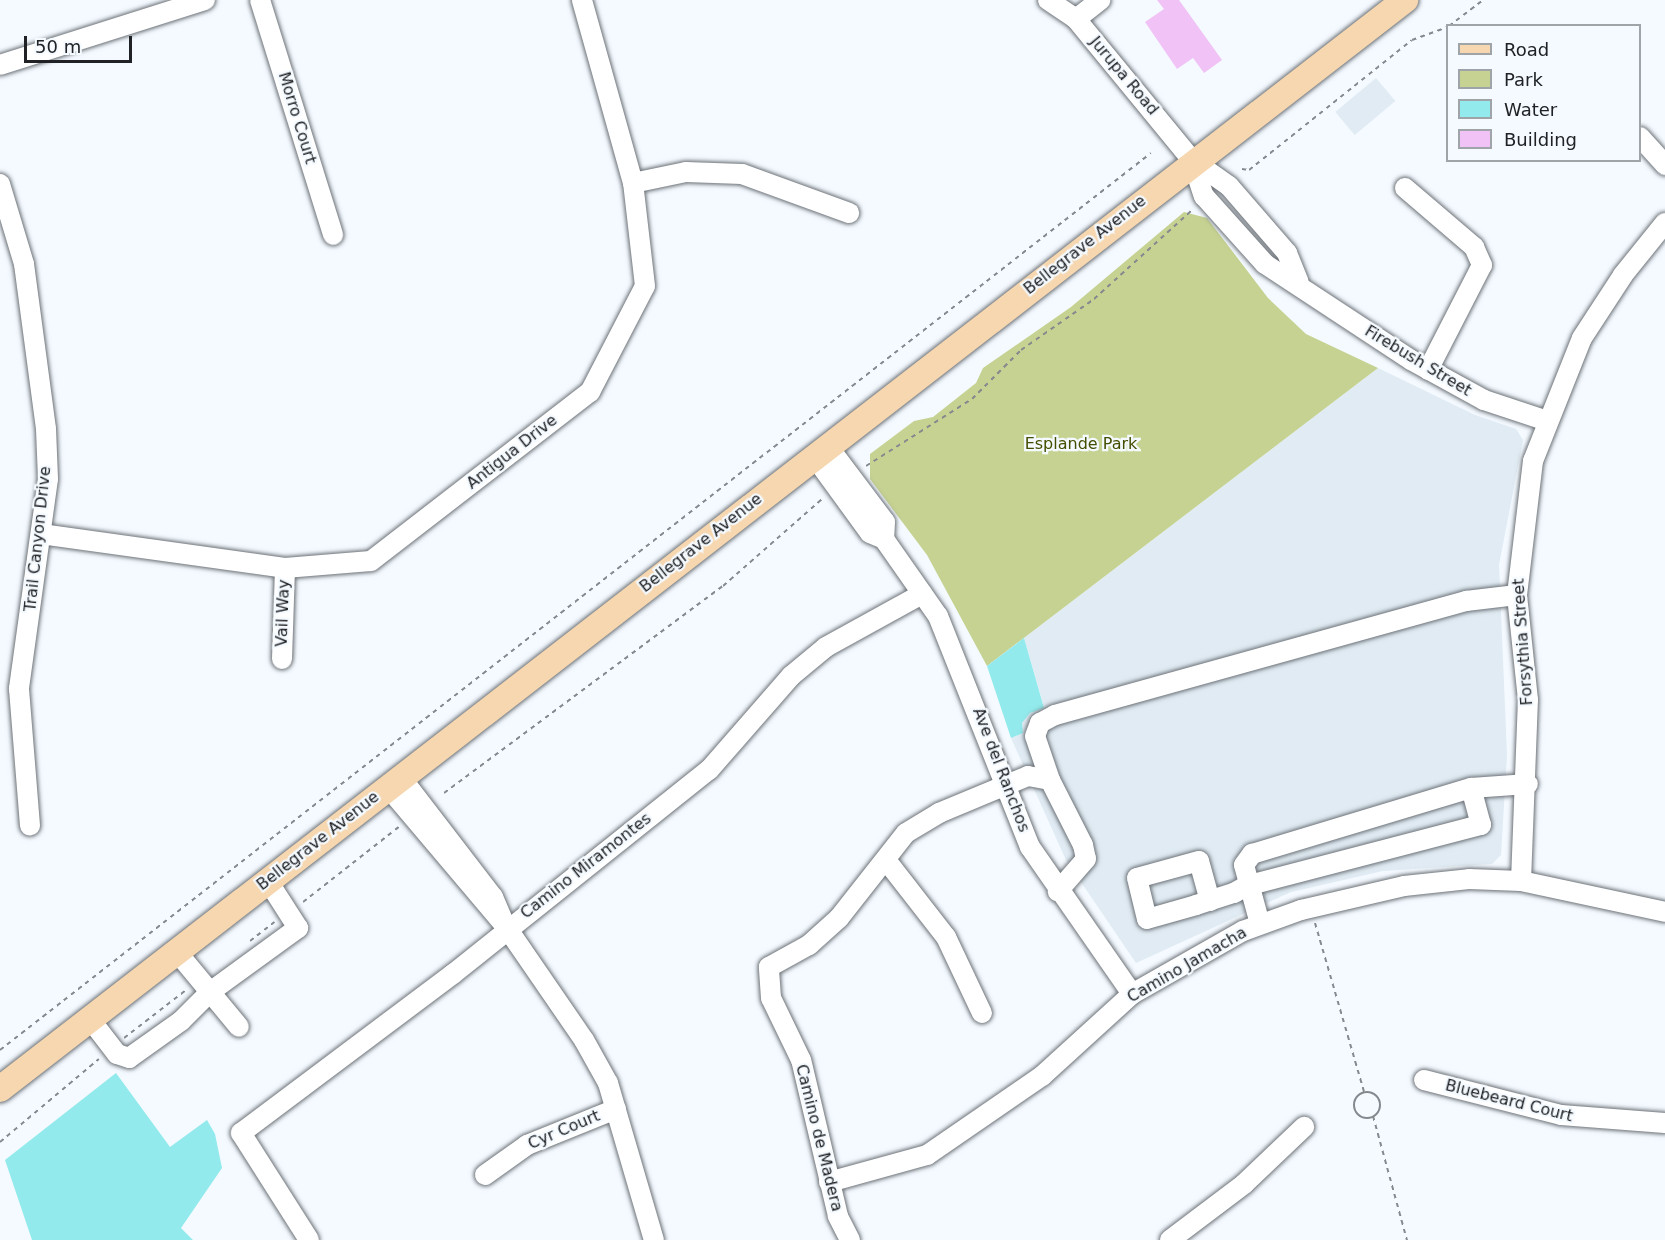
<!DOCTYPE html>
<html>
<head>
<meta charset="utf-8">
<style>
  body { margin:0 }
  #map { position:relative; width:1665px; height:1240px; overflow:hidden; background:#f4faff; font-family:"DejaVu Sans",sans-serif }
  div>[style] { position:absolute }
  [style*='--x'] { left:calc(var(--x)*1px); top:calc(var(--y)*1px); width:calc(var(--w)*1px); rotate:calc(var(--a)*1deg) }
  .built>* { inset:0; background:#e0ebf3; transform-origin:0 0 }
  .green>* { inset:0; background:#c6d292 }
  .water>* { inset:0; background:#92eaec }
  .building>* { inset:0; background:#f1c2f5 }
  .path>* { height:2px; margin-top:-1px; transform-origin:0; background:repeating-linear-gradient(90deg,#85898d 0 4.5px,transparent 0 9px) }
  .path>.ring { margin:-1px; padding:0; box-sizing:content-box; background:none; border:2px solid #85898d; border-radius:50% }
  .roads { filter:drop-shadow(0 0 2px #6c7278) drop-shadow(0 0 2px #6c7278) }
  .minor>* { height:20px; margin:-10px; padding:0 10px; transform-origin:10px; border-radius:10px; background:#fff }
  .major>* { height:26px; margin:-13px; padding:0 13px; transform-origin:13px; border-radius:13px; background:#f6d7b0 }
  span { translate:-50% -50%; white-space:nowrap; text-align:center; line-height:1.15; -webkit-text-stroke:4.5px #f4faff; paint-order:stroke }
  .street-label { font-size:16px; color:#202225 }
  .park-label { font-size:16px; color:#454e00 }
  .legend { position:absolute; left:1446px; top:24px; width:195px; height:138px; box-sizing:border-box; background:#f4faff; border:2px solid #9fa4a8; margin:0; padding:8px 10px; list-style:none; font-size:18px; color:#202225 }
  .legend li { display:flex; align-items:center; gap:12px; height:30px }
  .legend b { width:30px; border:2px solid #9fa4a8 }
  .scale { position:absolute; left:24px; top:36px; width:108px; height:27px; box-sizing:border-box; border:3px solid #202225; border-top:0; padding-left:8px; font-size:18px; line-height:21px; white-space:nowrap; color:#202225; -webkit-text-stroke:4px #f4faff; paint-order:stroke }
</style>
</head>
<body>
<div id="map">
  <div class="built">
    <i style="left:1376px;top:78px;width:30px;height:53px;rotate:50deg"></i>
    <i style="clip-path:polygon(1378px 368px,1475px 415px,1516px 429px,1523px 440px,1499px 565px,1507px 755px,1501px 855px,1492px 864px,1383px 871px,1291px 892px,1136px 963px,1066px 860px,1011px 738px,1023px 733px,1022px 723px,1030px 713px,1044px 707px,1024px 638px)"></i>
  </div>
  <div class="green">
    <i style="clip-path:polygon(1184px 212px,1207px 218px,1268px 298px,1306px 334px,1378px 368px,987px 666px,927px 555px,870px 479px,870px 454px,914px 421px,933px 417px,976px 383px,983px 368px,1071px 307px)"></i>
  </div>
  <div class="water">
    <i style="clip-path:polygon(1024px 638px,1044px 708px,1030px 713px,1022px 723px,1023px 733px,1011px 738px,987px 666px)"></i>
    <i style="clip-path:polygon(116px 1073px,170px 1147px,207px 1120px,215px 1134px,222px 1168px,181px 1228px,193px 1240px,32px 1240px,5px 1160px)"></i>
  </div>
  <div class="building">
    <i style="clip-path:polygon(1157px 0,1179px 0,1222px 60px,1204px 73px,1193px 58px,1177px 69px,1145px 22px,1164px 9px)"></i>
  </div>
  <div class="path">
    <i style="--x:1449;--y:26;--w:43;--a:-37.4"></i>
    <i style="--x:1242;--y:169;--w:7;--a:8"></i>
    <i style="--x:1249;--y:170;--w:208;--a:-38.6"></i>
    <i style="--x:1412;--y:40;--w:38;--a:-20"></i>
    <i style="--x:866;--y:466;--w:125;--a:-32.3"></i>
    <i style="--x:972;--y:399;--w:69;--a:-45"></i>
    <i style="--x:1021;--y:350;--w:89;--a:-34.9"></i>
    <i style="--x:1094;--y:299;--w:132;--a:-42.2"></i>
    <i style="--x:444;--y:793;--w:347;--a:-36.6"></i>
    <i style="--x:723;--y:586;--w:133;--a:-41.3"></i>
    <i style="--x:303;--y:902;--w:123;--a:-38.1"></i>
    <i style="--x:1315;--y:923;--w:176;--a:73.8"></i>
    <i style="--x:250;--y:941;--w:31;--a:-38"></i>
    <i style="--x:124;--y:1038;--w:78;--a:-37.7"></i>
    <i style="--x:0;--y:1050;--w:1459;--a:-37.93"></i>
    <i class="ring" style="left:1354px;top:1092px;width:24px;height:24px"></i>
    <i style="--x:1373;--y:1116;--w:129;--a:74.7"></i>
    <i style="--x:0;--y:1142;--w:129;--a:-40"></i>
  </div>
  <div class="roads">
    <div class="minor">
      <i style="--x:260;--y:0;--w:246;--a:72.7"></i>
      <i style="--x:1048;--y:0;--w:34;--a:34"></i>
      <i style="--x:1076;--y:19;--w:183;--a:50.6"></i>
      <i style="--x:1192;--y:160;--w:45;--a:35.1"></i>
      <i style="--x:1229;--y:186;--w:89;--a:49.1"></i>
      <i style="--x:1287;--y:253;--w:31;--a:68"></i>
      <i style="--x:1076;--y:19;--w:31;--a:-38"></i>
      <i style="--x:0;--y:65;--w:215;--a:-17.6"></i>
      <i style="--x:1640;--y:137;--w:38;--a:48"></i>
      <i style="--x:1192;--y:160;--w:38;--a:72"></i>
      <i style="--x:1204;--y:196;--w:91;--a:48.1"></i>
      <i style="--x:1265;--y:264;--w:175;--a:33.3"></i>
      <i style="--x:1411;--y:360;--w:83;--a:28.7"></i>
      <i style="--x:1484;--y:400;--w:66;--a:18.4"></i>
      <i style="--x:633;--y:183;--w:54;--a:-11.7"></i>
      <i style="--x:686;--y:172;--w:56;--a:2"></i>
      <i style="--x:742;--y:174;--w:114;--a:20"></i>
      <i style="--x:0;--y:184;--w:84;--a:73.3"></i>
      <i style="--x:24;--y:264;--w:166;--a:82.4"></i>
      <i style="--x:46;--y:429;--w:50;--a:87.7"></i>
      <i style="--x:48;--y:479;--w:212;--a:97.9"></i>
      <i style="--x:19;--y:689;--w:137;--a:85.4"></i>
      <i style="--x:1405;--y:188;--w:91;--a:40.5"></i>
      <i style="--x:1474;--y:247;--w:20;--a:66"></i>
      <i style="--x:1482;--y:265;--w:118;--a:117.2"></i>
      <i style="--x:827;--y:445;--w:96;--a:53"></i>
      <i style="--x:885;--y:522;--w:17;--a:93"></i>
      <i style="--x:814;--y:456;--w:95;--a:54"></i>
      <i style="--x:870;--y:533;--w:15;--a:23"></i>
      <i style="--x:884;--y:539;--w:94;--a:55"></i>
      <i style="--x:938;--y:616;--w:249;--a:68.3"></i>
      <i style="--x:1030;--y:847;--w:179;--a:55.2"></i>
      <i style="--x:41;--y:534;--w:246;--a:7.9"></i>
      <i style="--x:285;--y:568;--w:86;--a:-4.7"></i>
      <i style="--x:371;--y:561;--w:277;--a:-37.7"></i>
      <i style="--x:590;--y:392;--w:119;--a:-62.6"></i>
      <i style="--x:645;--y:286;--w:104;--a:-96.6"></i>
      <i style="--x:633;--y:183;--w:190;--a:-105.6"></i>
      <i style="--x:282;--y:659;--w:91;--a:-88.1"></i>
      <i style="--x:400;--y:776;--w:153;--a:52.5"></i>
      <i style="--x:493;--y:897;--w:25;--a:67"></i>
      <i style="--x:1050;--y:780;--w:46;--a:-108.8"></i>
      <i style="--x:1035;--y:736;--w:14;--a:-69"></i>
      <i style="--x:1040;--y:723;--w:17;--a:-28"></i>
      <i style="--x:1055;--y:715;--w:427;--a:-15.5"></i>
      <i style="--x:1466;--y:601;--w:51;--a:-6.7"></i>
      <i style="--x:387;--y:786;--w:186;--a:49.8"></i>
      <i style="--x:507;--y:928;--w:136;--a:55.5"></i>
      <i style="--x:584;--y:1040;--w:49;--a:60.8"></i>
      <i style="--x:608;--y:1083;--w:164;--a:73.7"></i>
      <i style="--x:886;--y:860;--w:98;--a:52.1"></i>
      <i style="--x:946;--y:937;--w:84;--a:64.7"></i>
      <i style="--x:1521;--y:881;--w:181;--a:-87.8"></i>
      <i style="--x:1528;--y:700;--w:106;--a:-96"></i>
      <i style="--x:1517;--y:595;--w:135;--a:-83.2"></i>
      <i style="--x:1533;--y:461;--w:132;--a:-68.3"></i>
      <i style="--x:1582;--y:338;--w:75;--a:-56.9"></i>
      <i style="--x:1623;--y:275;--w:67;--a:-51.1"></i>
      <i style="--x:1210;--y:901;--w:41;--a:-105.4"></i>
      <i style="--x:1199;--y:861;--w:64;--a:164.7"></i>
      <i style="--x:1137;--y:878;--w:42;--a:76.3"></i>
      <i style="--x:1147;--y:919;--w:51;--a:-15.9"></i>
      <i style="--x:1196;--y:905;--w:40;--a:-18"></i>
      <i style="--x:1234;--y:893;--w:14;--a:-30"></i>
      <i style="--x:1246;--y:886;--w:243;--a:-14.6"></i>
      <i style="--x:1481;--y:825;--w:38;--a:-105"></i>
      <i style="--x:1260;--y:924;--w:61;--a:-105.2"></i>
      <i style="--x:1244;--y:865;--w:14;--a:-54"></i>
      <i style="--x:1252;--y:854;--w:229;--a:-16.8"></i>
      <i style="--x:1471;--y:788;--w:57;--a:-4"></i>
      <i style="--x:177;--y:952;--w:97;--a:50.4"></i>
      <i style="--x:90;--y:1019;--w:44;--a:52.4"></i>
      <i style="--x:117;--y:1054;--w:13;--a:18"></i>
      <i style="--x:129;--y:1058;--w:64;--a:-35.4"></i>
      <i style="--x:181;--y:1021;--w:41;--a:-45"></i>
      <i style="--x:210;--y:992;--w:109;--a:-36"></i>
      <i style="--x:298;--y:928;--w:56;--a:-122.6"></i>
      <i style="--x:1424;--y:1080;--w:141;--a:14.3"></i>
      <i style="--x:1561;--y:1115;--w:104;--a:4.4"></i>
      <i style="--x:485;--y:1175;--w:52;--a:-35.5"></i>
      <i style="--x:527;--y:1145;--w:96;--a:-22"></i>
      <i style="--x:829;--y:1182;--w:102;--a:-15.4"></i>
      <i style="--x:927;--y:1155;--w:140;--a:-34.5"></i>
      <i style="--x:1042;--y:1076;--w:122;--a:-42.3"></i>
      <i style="--x:1132;--y:994;--w:128;--a:-29.6"></i>
      <i style="--x:1243;--y:931;--w:62;--a:-19.9"></i>
      <i style="--x:1301;--y:910;--w:106;--a:-13.1"></i>
      <i style="--x:1404;--y:886;--w:65;--a:-6.1"></i>
      <i style="--x:1469;--y:879;--w:52;--a:2.2"></i>
      <i style="--x:1521;--y:881;--w:147;--a:12.1"></i>
      <i style="--x:309;--y:1240;--w:127;--a:-122.4"></i>
      <i style="--x:241;--y:1133;--w:265;--a:-36.9"></i>
      <i style="--x:453;--y:974;--w:327;--a:-38.6"></i>
      <i style="--x:709;--y:770;--w:125;--a:-48.9"></i>
      <i style="--x:791;--y:676;--w:45;--a:-39.6"></i>
      <i style="--x:826;--y:647;--w:110;--a:-28.9"></i>
      <i style="--x:850;--y:1240;--w:27;--a:-117"></i>
      <i style="--x:838;--y:1216;--w:160;--a:-103.3"></i>
      <i style="--x:801;--y:1060;--w:69;--a:-115.8"></i>
      <i style="--x:771;--y:998;--w:31;--a:-94"></i>
      <i style="--x:769;--y:967;--w:46;--a:-28.8"></i>
      <i style="--x:809;--y:945;--w:40;--a:-42"></i>
      <i style="--x:839;--y:918;--w:108;--a:-51.8"></i>
      <i style="--x:906;--y:833;--w:39;--a:-31"></i>
      <i style="--x:939;--y:813;--w:96;--a:-22.6"></i>
      <i style="--x:1028;--y:776;--w:22;--a:10"></i>
      <i style="--x:1050;--y:780;--w:73;--a:63.1"></i>
      <i style="--x:1083;--y:845;--w:14;--a:78"></i>
      <i style="--x:1086;--y:859;--w:43;--a:131.2"></i>
      <i style="--x:1170;--y:1240;--w:93;--a:-37.1"></i>
      <i style="--x:1244;--y:1184;--w:83;--a:-43.5"></i>
    </div>
    <div class="major">
      <i style="--x:0;--y:1089;--w:1778;--a:-37.78"></i>
    </div>
  </div>
  <div class="street-label">
    <span style="left:1124px;top:76px;rotate:50deg">Jurupa Road</span>
    <span style="left:297px;top:118px;rotate:73deg">Morro Court</span>
    <span style="left:1085px;top:245px;rotate:-38deg">Bellegrave Avenue</span>
    <span style="left:1418px;top:361px;rotate:31deg">Firebush Street</span>
    <span style="left:512px;top:452px;rotate:-38deg">Antigua Drive</span>
    <span style="left:38px;top:539px;rotate:-84deg">Trail Canyon Drive</span>
    <span style="left:701px;top:543px;rotate:-38deg">Bellegrave Avenue</span>
    <span style="left:283px;top:613px;rotate:-88deg">Vail Way</span>
    <span style="left:1523px;top:642px;rotate:-94deg">Forsythia Street</span>
    <span style="left:1001px;top:770px;rotate:69deg">Ave del Ranchos</span>
    <span style="left:318px;top:841px;rotate:-38deg">Bellegrave Avenue</span>
    <span style="left:586px;top:866px;rotate:-38deg">Camino Miramontes</span>
    <span style="left:1187px;top:965px;rotate:-30deg">Camino Jamacha</span>
    <span style="left:1509px;top:1101px;rotate:14deg">Bluebeard Court</span>
    <span style="left:564px;top:1130px;rotate:-23deg">Cyr Court</span>
    <span style="left:819px;top:1138px;rotate:76deg">Camino de Madera</span>
  </div>
  <div class="park-label">
    <span style="left:1081px;top:444px">Esplande Park</span>
  </div>
  <ul class="legend">
  <li><b style="height:8px;background:#f6d7b0"></b>Road</li>
  <li><b style="height:16px;background:#c6d292"></b>Park</li>
  <li><b style="height:16px;background:#92eaec"></b>Water</li>
  <li><b style="height:16px;background:#f1c2f5"></b>Building</li>
  </ul>
  <div class="scale">50 m</div>
</div>
</body>
</html>
